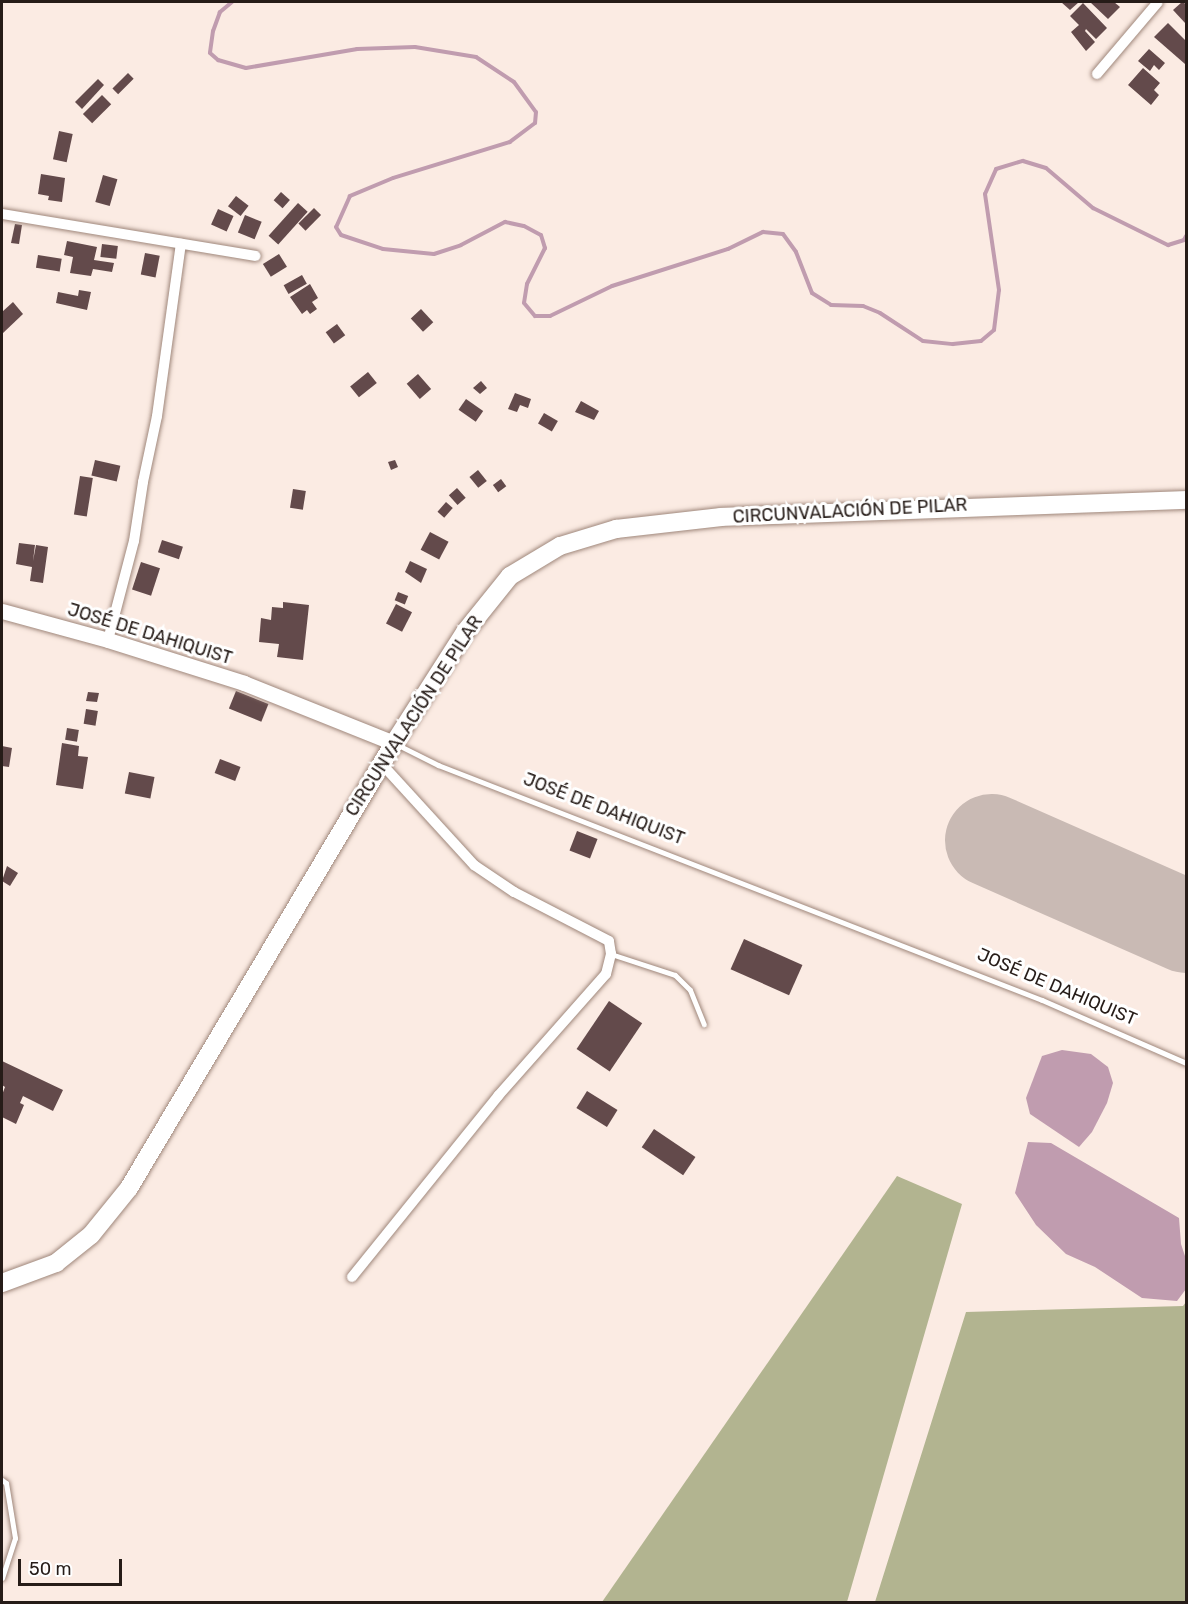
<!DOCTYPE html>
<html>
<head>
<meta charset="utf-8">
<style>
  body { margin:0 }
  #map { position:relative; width:1188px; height:1604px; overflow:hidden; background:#fbebe3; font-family:Rubik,sans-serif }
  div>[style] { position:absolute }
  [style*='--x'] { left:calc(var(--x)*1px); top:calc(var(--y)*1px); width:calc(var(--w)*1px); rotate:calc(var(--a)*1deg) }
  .forest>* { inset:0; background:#b2b490 }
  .water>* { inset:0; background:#c09caf }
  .stream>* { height:4px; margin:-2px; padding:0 2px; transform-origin:2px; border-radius:2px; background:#c09caf }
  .runway>* { height:93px; margin:-46.5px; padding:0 46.5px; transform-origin:46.5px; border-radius:46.5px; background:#c9bab4 }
  .building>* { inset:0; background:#634a4b; transform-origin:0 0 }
  .roads { filter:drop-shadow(0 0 2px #9f877b) drop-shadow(0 0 2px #9f877b) }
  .service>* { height:5px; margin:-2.5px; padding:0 2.5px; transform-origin:2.5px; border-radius:2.5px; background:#fff }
  .minor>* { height:10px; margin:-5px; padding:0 5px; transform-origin:5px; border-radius:5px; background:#fff }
  .secondary>* { height:15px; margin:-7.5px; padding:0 7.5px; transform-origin:7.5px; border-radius:7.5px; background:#fff }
  .primary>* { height:18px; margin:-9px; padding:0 9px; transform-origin:9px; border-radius:9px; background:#fff }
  span { translate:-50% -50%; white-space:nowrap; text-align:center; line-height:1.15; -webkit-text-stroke:6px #fff; paint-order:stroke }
  .street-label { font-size:18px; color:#261c18 }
  .frame { position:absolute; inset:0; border:3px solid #261c18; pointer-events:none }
  .scale { position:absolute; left:18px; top:1559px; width:104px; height:27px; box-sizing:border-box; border:3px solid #261c18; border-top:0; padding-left:8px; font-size:18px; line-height:21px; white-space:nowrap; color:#261c18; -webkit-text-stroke:4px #fff; paint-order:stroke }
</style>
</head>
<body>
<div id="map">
  <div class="forest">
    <i style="clip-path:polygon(897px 1176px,962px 1204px,847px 1602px,602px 1602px)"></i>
    <i style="clip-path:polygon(1186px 1302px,1186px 1602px,875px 1602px,966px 1312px,1183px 1306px)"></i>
  </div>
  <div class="water">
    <i style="clip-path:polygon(1062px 1050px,1091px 1054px,1108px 1067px,1113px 1083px,1107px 1103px,1092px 1132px,1079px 1147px,1030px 1114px,1026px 1098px,1042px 1056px)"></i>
    <i style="clip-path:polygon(1028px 1142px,1051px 1143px,1179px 1218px,1181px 1244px,1186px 1259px,1186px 1289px,1177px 1301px,1142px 1298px,1095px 1267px,1066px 1254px,1036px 1225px,1015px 1193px)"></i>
  </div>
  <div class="stream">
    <i style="--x:232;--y:2;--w:16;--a:140"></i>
    <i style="--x:220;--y:12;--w:20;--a:110"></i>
    <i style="--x:213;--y:31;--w:22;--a:98"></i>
    <i style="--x:210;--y:53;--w:11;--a:41"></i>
    <i style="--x:218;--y:60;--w:29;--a:16"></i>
    <i style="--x:246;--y:68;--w:113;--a:-9.7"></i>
    <i style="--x:357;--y:49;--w:58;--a:-2"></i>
    <i style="--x:415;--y:47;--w:62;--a:9.3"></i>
    <i style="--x:476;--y:57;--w:45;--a:33.3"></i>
    <i style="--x:514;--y:82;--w:37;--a:54"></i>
    <i style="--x:536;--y:112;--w:11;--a:95"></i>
    <i style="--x:535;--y:123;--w:31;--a:143"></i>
    <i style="--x:510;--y:142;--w:122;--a:162.9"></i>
    <i style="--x:393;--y:178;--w:47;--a:157.3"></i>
    <i style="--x:350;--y:196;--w:34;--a:114"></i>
    <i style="--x:336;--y:227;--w:9;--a:58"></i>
    <i style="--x:341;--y:235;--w:44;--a:18.4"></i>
    <i style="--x:383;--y:249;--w:51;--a:5.6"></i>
    <i style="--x:434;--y:254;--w:28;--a:-18"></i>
    <i style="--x:461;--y:245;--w:50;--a:-27.6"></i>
    <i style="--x:505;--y:222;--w:19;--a:12"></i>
    <i style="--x:524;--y:226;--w:19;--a:28"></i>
    <i style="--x:541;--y:235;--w:14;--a:73"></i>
    <i style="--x:545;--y:248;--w:40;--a:116.6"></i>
    <i style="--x:527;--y:284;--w:19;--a:99"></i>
    <i style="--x:524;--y:303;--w:17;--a:50"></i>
    <i style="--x:535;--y:316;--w:15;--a:0"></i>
    <i style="--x:550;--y:316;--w:69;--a:-25.8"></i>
    <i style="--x:612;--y:286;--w:122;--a:-17.7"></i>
    <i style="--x:728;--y:249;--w:39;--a:-26"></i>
    <i style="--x:763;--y:232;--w:20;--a:6"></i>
    <i style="--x:783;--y:234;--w:22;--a:54"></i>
    <i style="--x:796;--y:252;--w:44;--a:68.7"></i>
    <i style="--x:812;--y:293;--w:22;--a:32"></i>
    <i style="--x:831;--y:305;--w:32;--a:2"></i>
    <i style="--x:863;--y:306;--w:18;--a:22"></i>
    <i style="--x:880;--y:313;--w:51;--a:33.1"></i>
    <i style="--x:923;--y:341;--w:30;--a:6"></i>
    <i style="--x:953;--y:344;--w:28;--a:-6"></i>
    <i style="--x:981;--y:341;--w:17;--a:-40"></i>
    <i style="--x:994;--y:330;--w:40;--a:-82.9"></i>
    <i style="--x:999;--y:290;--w:97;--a:-98.3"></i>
    <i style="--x:985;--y:194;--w:27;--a:-66"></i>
    <i style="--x:996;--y:169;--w:28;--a:-17"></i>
    <i style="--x:1023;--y:161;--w:24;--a:17"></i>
    <i style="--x:1046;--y:168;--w:62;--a:40.4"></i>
    <i style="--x:1093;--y:208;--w:84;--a:26.3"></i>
    <i style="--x:1168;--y:245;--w:17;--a:-17"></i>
    <i style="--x:1184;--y:240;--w:4;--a:-63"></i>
  </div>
  <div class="runway">
    <i style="--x:991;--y:840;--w:213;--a:23.8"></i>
  </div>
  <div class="building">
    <i style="clip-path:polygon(1061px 2px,1079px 2px,1070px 10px)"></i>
    <i style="clip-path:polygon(1090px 2px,1114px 2px,1120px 7px,1108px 19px)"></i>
    <i style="clip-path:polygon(1182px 2px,1186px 4px,1186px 24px,1173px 10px)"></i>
    <i style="clip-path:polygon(1083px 3px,1107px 28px,1096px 39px,1086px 29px,1085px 31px,1095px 42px,1086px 51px,1071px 32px,1079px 25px,1070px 16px)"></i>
    <i style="clip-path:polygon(1168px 23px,1186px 41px,1185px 64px,1154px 37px)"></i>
    <i style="clip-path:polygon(1149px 49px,1165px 63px,1159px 70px,1154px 65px,1150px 71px,1138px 61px)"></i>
    <i style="clip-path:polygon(1143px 68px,1160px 83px,1154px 90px,1159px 95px,1151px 105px,1128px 85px)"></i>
    <i style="left:128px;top:73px;width:8px;height:22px;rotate:45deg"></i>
    <i style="clip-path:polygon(98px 79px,104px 85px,82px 109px,75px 102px)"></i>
    <i style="left:102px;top:95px;width:13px;height:27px;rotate:45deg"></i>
    <i style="left:59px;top:131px;width:14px;height:29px;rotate:12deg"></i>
    <i style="clip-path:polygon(41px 174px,65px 178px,62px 202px,48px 200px,49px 196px,38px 194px)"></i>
    <i style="left:103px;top:175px;width:15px;height:28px;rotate:16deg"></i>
    <i style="left:281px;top:192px;width:12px;height:11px;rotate:42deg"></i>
    <i style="left:236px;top:196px;width:16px;height:13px;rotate:38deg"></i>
    <i style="left:298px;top:203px;width:13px;height:44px;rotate:42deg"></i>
    <i style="left:314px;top:208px;width:10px;height:22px;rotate:45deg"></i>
    <i style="left:218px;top:209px;width:17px;height:17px;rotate:24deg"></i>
    <i style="left:245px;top:215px;width:18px;height:19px;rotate:22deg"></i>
    <i style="clip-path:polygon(15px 224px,22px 225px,19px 244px,11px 243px)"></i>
    <i style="clip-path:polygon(67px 241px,97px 247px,94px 260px,114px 263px,112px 272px,93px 269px,91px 276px,70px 273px,73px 257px,64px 255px)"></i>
    <i style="left:102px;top:244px;width:16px;height:13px;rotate:7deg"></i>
    <i style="left:145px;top:253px;width:15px;height:22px;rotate:11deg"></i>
    <i style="left:279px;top:254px;width:15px;height:19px;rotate:58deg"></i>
    <i style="left:38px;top:255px;width:24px;height:13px;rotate:9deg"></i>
    <i style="left:302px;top:275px;width:10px;height:21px;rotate:61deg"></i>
    <i style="clip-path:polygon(310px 284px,318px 298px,312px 302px,317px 309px,310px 314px,307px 310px,302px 314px,290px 297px)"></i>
    <i style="clip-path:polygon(79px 290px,91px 292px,87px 310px,56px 303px,58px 292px,78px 296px)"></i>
    <i style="clip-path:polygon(13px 302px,23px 314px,2px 334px,2px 312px)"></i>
    <i style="left:421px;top:309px;width:18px;height:14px;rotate:47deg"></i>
    <i style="left:337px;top:324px;width:14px;height:14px;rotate:54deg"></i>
    <i style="left:368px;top:372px;width:14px;height:23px;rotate:51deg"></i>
    <i style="left:418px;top:374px;width:20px;height:15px;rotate:49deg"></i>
    <i style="clip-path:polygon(481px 381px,487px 388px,480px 394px,473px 388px)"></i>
    <i style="clip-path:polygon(515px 393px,531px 399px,528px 408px,520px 405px,517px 412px,508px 409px)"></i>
    <i style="left:466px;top:399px;width:21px;height:13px;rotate:35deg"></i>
    <i style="clip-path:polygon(581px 401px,599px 411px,594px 420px,575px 412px)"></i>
    <i style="left:544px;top:413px;width:16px;height:12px;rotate:30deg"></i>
    <i style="left:95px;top:460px;width:26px;height:16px;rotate:13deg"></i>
    <i style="clip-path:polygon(395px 460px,398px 467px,391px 470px,388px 462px)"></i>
    <i style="left:478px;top:470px;width:14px;height:11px;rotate:51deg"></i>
    <i style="left:80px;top:476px;width:13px;height:39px;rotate:9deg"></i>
    <i style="left:501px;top:479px;width:9px;height:10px;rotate:54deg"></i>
    <i style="left:457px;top:488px;width:13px;height:11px;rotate:48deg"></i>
    <i style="left:293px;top:489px;width:13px;height:19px;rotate:9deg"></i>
    <i style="left:446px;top:502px;width:9px;height:13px;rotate:41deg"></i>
    <i style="left:430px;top:532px;width:21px;height:20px;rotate:28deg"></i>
    <i style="left:162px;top:540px;width:22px;height:13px;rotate:18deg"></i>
    <i style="clip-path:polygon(19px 543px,35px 545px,33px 561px,36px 545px,48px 547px,43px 583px,30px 581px,32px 567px,16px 564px)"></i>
    <i style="clip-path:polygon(410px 561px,427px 569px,421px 583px,405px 572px)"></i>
    <i style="left:141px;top:562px;width:20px;height:29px;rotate:18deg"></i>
    <i style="left:398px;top:592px;width:11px;height:9px;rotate:22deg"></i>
    <i style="clip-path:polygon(283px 602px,309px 605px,303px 660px,277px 657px,279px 644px,259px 642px,261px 618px,271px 620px,272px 607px,283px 608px)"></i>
    <i style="left:396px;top:604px;width:18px;height:22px;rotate:27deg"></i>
    <i style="left:236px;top:691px;width:35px;height:19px;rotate:22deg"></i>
    <i style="clip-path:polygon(88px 692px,99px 693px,97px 702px,86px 701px)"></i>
    <i style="left:86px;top:709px;width:12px;height:15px;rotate:9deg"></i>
    <i style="left:67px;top:728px;width:12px;height:12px;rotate:9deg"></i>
    <i style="clip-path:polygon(62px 743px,79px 746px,78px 756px,88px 757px,83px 789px,56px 785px)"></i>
    <i style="clip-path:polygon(2px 746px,12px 748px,9px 767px,2px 766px)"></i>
    <i style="left:220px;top:759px;width:22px;height:15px;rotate:21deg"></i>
    <i style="left:129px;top:772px;width:26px;height:22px;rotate:11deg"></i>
    <i style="left:577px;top:831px;width:22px;height:21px;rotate:21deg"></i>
    <i style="clip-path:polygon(7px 866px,18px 873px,10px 886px,2px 881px)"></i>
    <i style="left:744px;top:939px;width:64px;height:33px;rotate:24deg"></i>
    <i style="left:609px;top:1001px;width:40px;height:58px;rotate:34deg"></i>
    <i style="clip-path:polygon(2px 1061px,63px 1090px,53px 1111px,23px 1096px,20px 1103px,24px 1105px,16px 1124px,2px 1117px,2px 1095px,5px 1087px,2px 1085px)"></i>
    <i style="left:587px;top:1091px;width:36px;height:20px;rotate:32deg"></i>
    <i style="left:654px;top:1129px;width:50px;height:22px;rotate:34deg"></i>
  </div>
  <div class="roads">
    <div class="service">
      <i style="--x:398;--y:745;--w:45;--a:26.6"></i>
      <i style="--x:438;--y:765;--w:648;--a:21.26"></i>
      <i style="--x:1042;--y:1000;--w:157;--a:23.6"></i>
      <i style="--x:611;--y:954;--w:67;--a:18.2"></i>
      <i style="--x:675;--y:975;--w:21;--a:45"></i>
      <i style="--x:690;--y:990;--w:37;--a:68"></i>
      <i style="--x:2;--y:1480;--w:5;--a:37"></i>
      <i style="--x:6;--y:1483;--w:56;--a:80.7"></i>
      <i style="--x:15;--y:1538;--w:42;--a:108"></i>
    </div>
    <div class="minor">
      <i style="--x:1097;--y:74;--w:94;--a:-49.7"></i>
      <i style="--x:2;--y:214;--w:257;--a:9.4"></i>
      <i style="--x:108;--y:640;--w:102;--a:-75.3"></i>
      <i style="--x:134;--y:541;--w:60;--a:-81.3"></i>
      <i style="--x:143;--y:482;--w:67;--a:-78"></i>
      <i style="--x:157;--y:416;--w:174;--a:-82.1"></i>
      <i style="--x:352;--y:1277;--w:233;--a:-51.1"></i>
      <i style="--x:498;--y:1096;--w:163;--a:-48.5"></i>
      <i style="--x:606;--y:974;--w:21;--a:-76"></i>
      <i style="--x:611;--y:954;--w:13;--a:-99"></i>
      <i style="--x:609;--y:941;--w:107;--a:-152.7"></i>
      <i style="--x:514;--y:892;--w:48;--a:-146"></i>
      <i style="--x:474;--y:865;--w:138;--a:-132.4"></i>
    </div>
    <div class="secondary">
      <i style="--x:2;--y:611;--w:110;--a:15.3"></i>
      <i style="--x:108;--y:640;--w:143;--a:17.5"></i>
      <i style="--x:244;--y:683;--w:162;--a:21.8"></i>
    </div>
    <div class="primary">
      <i style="--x:2;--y:1283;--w:58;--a:-20.3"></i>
      <i style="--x:56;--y:1263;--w:45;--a:-38.7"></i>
      <i style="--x:91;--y:1235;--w:60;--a:-51"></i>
      <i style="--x:129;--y:1188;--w:518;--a:-59.23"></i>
      <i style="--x:394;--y:743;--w:132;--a:-57.4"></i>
      <i style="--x:465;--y:632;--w:72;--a:-51.2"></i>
      <i style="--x:510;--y:576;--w:58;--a:-31"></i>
      <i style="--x:560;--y:546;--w:59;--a:-16.9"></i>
      <i style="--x:616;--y:529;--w:106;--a:-6.5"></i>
      <i style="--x:721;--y:517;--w:465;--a:-2.1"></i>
    </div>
  </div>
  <div class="street-label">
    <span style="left:850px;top:511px;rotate:-3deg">CIRCUNVALACIÓN DE PILAR</span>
    <span style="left:150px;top:634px;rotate:17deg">JOSÉ DE DAHIQUIST</span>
    <span style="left:414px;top:716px;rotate:-57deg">CIRCUNVALACIÓN DE PILAR</span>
    <span style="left:604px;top:809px;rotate:21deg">JOSÉ DE DAHIQUIST</span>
    <span style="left:1057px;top:987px;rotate:23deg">JOSÉ DE DAHIQUIST</span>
  </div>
  <div class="frame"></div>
  <div class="scale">50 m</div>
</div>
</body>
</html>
